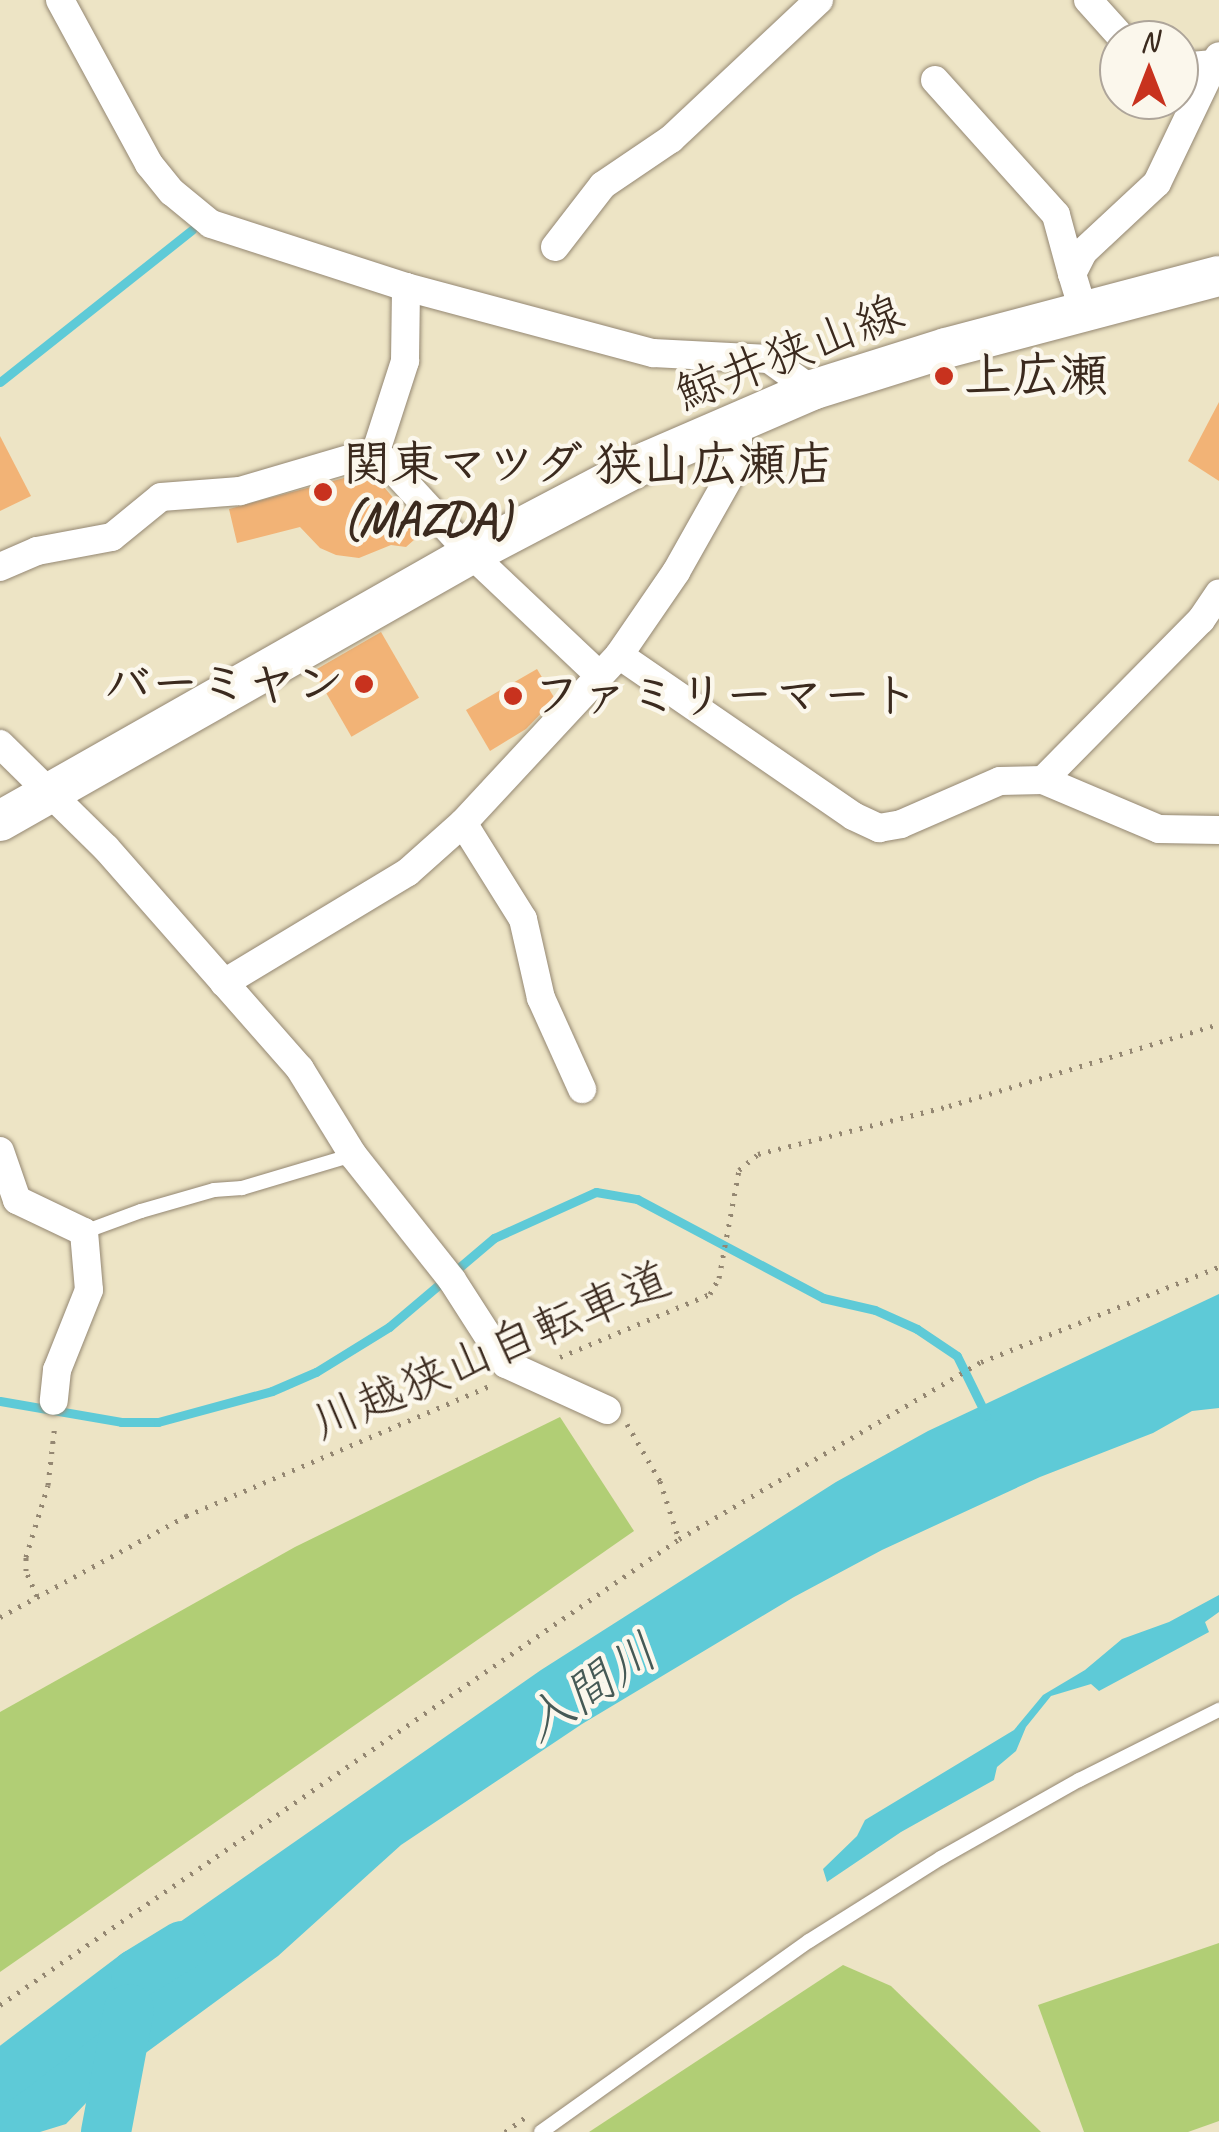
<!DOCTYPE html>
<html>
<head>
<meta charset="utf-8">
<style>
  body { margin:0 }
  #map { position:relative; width:1219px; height:2132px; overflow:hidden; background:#ede4c5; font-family:Caveat,"Klee One",sans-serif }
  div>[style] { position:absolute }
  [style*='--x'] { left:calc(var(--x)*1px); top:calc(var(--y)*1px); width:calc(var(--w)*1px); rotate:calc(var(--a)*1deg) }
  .green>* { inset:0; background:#b1ce75 }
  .water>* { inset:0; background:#5ecad7 }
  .stream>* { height:9px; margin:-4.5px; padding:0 4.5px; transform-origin:4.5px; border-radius:4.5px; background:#5ecad7 }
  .river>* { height:50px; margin:-25px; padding:0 25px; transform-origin:25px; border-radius:25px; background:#5ecad7 }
  .building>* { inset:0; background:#f2b376; transform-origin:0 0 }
  .path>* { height:5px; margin-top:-2.5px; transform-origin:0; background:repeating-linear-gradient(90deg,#948772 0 2.5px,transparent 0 10.5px) }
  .roads { filter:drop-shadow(0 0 2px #948772) drop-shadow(0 0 2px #948772) }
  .service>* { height:14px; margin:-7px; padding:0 7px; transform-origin:7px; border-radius:7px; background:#fff }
  .minor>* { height:28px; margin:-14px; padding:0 14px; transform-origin:14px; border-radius:14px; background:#fff }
  .secondary>* { height:40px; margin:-20px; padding:0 20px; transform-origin:20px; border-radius:20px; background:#fff }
  .dots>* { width:28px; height:28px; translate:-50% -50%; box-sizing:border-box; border:5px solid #fbf7ec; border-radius:50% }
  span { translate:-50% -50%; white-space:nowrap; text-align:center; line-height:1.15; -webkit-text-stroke:9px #fbf7ec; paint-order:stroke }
  .street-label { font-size:48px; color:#3b2a1e }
  .poi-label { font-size:48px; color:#3b2a1e; font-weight:700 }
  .left { translate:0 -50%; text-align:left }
  .right { translate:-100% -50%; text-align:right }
  .water-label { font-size:50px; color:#465a56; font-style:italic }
  .north { position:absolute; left:1099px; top:20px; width:100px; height:100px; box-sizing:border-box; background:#fbf7ec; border:2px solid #aea59a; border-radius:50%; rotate:0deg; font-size:28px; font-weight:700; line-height:40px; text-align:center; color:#3b2a1e }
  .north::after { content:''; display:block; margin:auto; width:35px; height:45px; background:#c8321e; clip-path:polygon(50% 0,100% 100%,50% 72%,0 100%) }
</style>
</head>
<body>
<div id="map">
  <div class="green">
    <i style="clip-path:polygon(560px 1417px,634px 1531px,0 1972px,0 1712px,295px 1547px)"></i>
    <i style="clip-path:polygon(1219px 1943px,1219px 2121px,1188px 2132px,1084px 2132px,1038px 2005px)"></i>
    <i style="clip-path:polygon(843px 1965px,891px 1986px,1041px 2132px,589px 2132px)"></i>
  </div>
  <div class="water">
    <i style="clip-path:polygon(1219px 1294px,1219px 1408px,1192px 1411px,1153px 1433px,1040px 1477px,882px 1550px,794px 1597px,582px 1724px,401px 1845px,278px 1956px,106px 2082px,66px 2124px,40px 2132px,0 2132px,0 2075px,103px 2004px,168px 1950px,173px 1940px,167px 1931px,541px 1670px,836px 1482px,928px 1431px)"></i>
    <i style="clip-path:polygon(1219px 1595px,1219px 1612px,1205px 1622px,1209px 1632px,1099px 1691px,1091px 1684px,1051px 1696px,1026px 1727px,1016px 1751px,997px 1767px,994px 1780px,901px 1832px,827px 1882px,823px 1869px,857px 1836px,865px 1820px,1014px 1730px,1043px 1695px,1085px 1670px,1122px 1639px,1169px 1622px)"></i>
  </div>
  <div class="stream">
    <i style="--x:0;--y:382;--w:245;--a:-38.4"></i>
    <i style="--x:0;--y:1401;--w:123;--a:9.8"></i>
    <i style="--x:121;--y:1422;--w:37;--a:0"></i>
    <i style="--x:158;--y:1422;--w:118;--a:-15.2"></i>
    <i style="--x:272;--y:1391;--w:48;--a:-23.4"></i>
    <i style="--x:316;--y:1372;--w:86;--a:-31.7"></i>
    <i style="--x:389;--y:1327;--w:138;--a:-40.3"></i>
    <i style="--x:494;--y:1238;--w:112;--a:-24.3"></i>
    <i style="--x:596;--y:1192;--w:42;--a:9.7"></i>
    <i style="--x:637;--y:1199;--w:211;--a:28"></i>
    <i style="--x:823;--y:1298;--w:53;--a:13"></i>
    <i style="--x:875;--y:1310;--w:46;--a:24.3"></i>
    <i style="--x:917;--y:1329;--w:48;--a:34"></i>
    <i style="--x:957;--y:1356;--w:66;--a:63.8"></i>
  </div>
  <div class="river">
    <i style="--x:0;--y:2077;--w:171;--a:-37.1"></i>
    <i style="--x:136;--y:1974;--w:54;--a:-31.3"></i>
    <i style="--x:106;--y:2132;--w:125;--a:-79.4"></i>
  </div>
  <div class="building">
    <i style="clip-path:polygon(1219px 402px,1219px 481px,1188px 461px)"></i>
    <i style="clip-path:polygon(0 436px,31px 496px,0 511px)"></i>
    <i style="clip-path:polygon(370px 471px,423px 532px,406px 547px,391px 545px,359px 558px,336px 555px,320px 548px,300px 527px,237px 543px,229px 509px)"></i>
    <i style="left:381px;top:632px;width:76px;height:78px;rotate:60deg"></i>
    <i style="clip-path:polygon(537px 669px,555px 699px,526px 729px,490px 751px,466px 710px)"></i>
  </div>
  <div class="path">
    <i style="--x:560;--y:1357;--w:163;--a:-22.8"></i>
    <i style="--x:710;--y:1294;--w:18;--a:-61"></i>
    <i style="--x:719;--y:1278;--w:110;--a:-79.5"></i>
    <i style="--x:739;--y:1170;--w:25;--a:-40"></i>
    <i style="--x:758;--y:1154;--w:197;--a:-14.1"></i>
    <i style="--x:949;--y:1106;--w:282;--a:-16.9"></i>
    <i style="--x:627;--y:1424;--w:66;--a:59.9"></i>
    <i style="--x:660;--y:1481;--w:61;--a:71.9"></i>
    <i style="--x:37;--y:1596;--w:27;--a:-114"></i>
    <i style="--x:26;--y:1571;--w:14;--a:-90"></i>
    <i style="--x:26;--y:1557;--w:75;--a:-73"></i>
    <i style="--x:48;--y:1485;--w:61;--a:-83.5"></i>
    <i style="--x:0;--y:1617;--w:212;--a:-28.5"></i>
    <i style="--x:186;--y:1516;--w:331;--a:-23.2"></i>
    <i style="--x:0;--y:2005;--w:824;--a:-34.46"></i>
    <i style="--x:679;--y:1539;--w:350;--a:-30.4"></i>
    <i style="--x:981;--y:1362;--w:256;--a:-21.8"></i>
    <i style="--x:505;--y:2132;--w:26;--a:-36"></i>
  </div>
  <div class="roads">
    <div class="service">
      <i style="--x:84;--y:1232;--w:61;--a:-20.2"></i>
      <i style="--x:141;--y:1211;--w:76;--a:-16"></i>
      <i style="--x:214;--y:1190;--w:28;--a:-4"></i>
      <i style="--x:242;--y:1188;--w:116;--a:-16.6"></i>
      <i style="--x:541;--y:2132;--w:329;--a:-35.5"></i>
      <i style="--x:809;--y:1941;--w:156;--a:-32.2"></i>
      <i style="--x:941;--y:1858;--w:159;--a:-29.5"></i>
      <i style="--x:1079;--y:1780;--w:157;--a:-26.6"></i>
    </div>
    <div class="minor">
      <i style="--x:60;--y:0;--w:187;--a:61.5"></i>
      <i style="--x:149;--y:164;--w:36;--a:51"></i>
      <i style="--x:172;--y:192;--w:50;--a:39.4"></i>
      <i style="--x:211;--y:224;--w:205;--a:17.9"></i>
      <i style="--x:406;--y:287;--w:256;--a:15"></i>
      <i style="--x:653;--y:353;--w:116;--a:3"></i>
      <i style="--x:769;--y:359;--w:53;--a:35.8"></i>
      <i style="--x:1088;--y:0;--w:54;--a:48"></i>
      <i style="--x:1179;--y:67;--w:35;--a:-5"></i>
      <i style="--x:1214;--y:64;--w:9;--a:-58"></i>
      <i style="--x:935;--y:80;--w:181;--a:48.1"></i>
      <i style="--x:1056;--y:215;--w:61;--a:74.8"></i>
      <i style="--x:555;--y:247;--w:78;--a:-52.3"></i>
      <i style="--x:603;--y:185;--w:82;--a:-34.1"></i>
      <i style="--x:671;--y:139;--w:203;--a:-43.2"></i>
      <i style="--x:1083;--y:310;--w:38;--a:-107"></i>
      <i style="--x:1072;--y:274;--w:25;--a:-63"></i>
      <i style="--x:1083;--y:252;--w:101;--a:-43"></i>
      <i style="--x:1157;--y:183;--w:132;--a:-64.4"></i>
      <i style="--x:376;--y:451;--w:140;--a:47.3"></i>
      <i style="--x:471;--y:554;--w:176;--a:43.4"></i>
      <i style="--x:0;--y:567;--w:40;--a:-23.4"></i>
      <i style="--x:37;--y:551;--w:76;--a:-10.6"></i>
      <i style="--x:112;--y:537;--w:63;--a:-39.2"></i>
      <i style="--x:161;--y:497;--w:79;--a:-4.3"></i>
      <i style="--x:240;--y:491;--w:142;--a:-16.4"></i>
      <i style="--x:376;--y:451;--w:95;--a:-72.1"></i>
      <i style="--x:405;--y:361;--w:74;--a:-89.2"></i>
      <i style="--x:619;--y:655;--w:284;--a:34.5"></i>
      <i style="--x:853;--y:816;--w:29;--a:25"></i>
      <i style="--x:879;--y:828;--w:22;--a:-10"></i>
      <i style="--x:901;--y:824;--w:108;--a:-23.5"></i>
      <i style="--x:1000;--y:781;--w:43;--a:-1.3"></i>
      <i style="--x:1043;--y:780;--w:126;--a:22.9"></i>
      <i style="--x:1159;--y:829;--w:60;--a:1"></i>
      <i style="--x:0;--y:744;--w:148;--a:44.5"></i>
      <i style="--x:106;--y:848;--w:294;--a:48.7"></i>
      <i style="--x:300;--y:1069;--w:101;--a:58.4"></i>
      <i style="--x:353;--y:1155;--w:159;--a:51.6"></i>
      <i style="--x:452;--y:1280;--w:100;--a:57.3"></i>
      <i style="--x:506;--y:1364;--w:111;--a:24.5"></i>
      <i style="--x:1043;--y:780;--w:225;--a:-45.4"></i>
      <i style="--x:1201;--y:620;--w:32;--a:-56"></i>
      <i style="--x:463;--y:823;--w:113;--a:58"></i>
      <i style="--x:523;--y:919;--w:81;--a:77.2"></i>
      <i style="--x:541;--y:998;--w:100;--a:65.7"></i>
      <i style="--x:224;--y:983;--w:215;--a:-31.1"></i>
      <i style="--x:408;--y:872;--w:74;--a:-41.7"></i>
      <i style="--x:463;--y:823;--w:229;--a:-47.1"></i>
      <i style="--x:619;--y:655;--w:101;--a:-55.5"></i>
      <i style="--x:676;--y:572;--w:126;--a:-60.6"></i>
      <i style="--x:738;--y:462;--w:41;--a:-90"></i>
      <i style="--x:0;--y:1151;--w:52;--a:70.9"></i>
      <i style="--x:17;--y:1200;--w:74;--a:25.5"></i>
      <i style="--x:84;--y:1232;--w:58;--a:85.1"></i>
      <i style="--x:89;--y:1290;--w:86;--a:111.8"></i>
      <i style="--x:57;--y:1370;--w:31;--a:96"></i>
    </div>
    <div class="secondary">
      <i style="--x:0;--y:821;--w:541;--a:-29.55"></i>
      <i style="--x:471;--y:554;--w:198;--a:-27.7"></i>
      <i style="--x:646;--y:462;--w:181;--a:-23.4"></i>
      <i style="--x:812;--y:390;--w:140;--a:-17.4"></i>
      <i style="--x:946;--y:348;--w:282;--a:-14.8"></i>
    </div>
  </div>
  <div class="dots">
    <i style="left:944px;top:376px;background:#c8321e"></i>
    <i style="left:323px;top:492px;background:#c8321e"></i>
    <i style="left:364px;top:684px;background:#c8321e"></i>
    <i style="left:513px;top:696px;background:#c8321e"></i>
  </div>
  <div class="street-label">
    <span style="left:789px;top:353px;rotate:-21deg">鯨井狭山線</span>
    <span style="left:491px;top:1351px;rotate:-23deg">川越狭山自転車道</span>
  </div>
  <div class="poi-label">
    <span class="left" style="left:964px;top:376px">上広瀬</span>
    <span class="left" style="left:343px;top:492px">関東マツダ 狭山広瀬店<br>(MAZDA)</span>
    <span class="right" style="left:344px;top:684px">バーミヤン</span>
    <span class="left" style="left:533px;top:696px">ファミリーマート</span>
  </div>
  <div class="water-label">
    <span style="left:590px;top:1688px;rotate:-34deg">入間川</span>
  </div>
  <div class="north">N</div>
</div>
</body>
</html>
